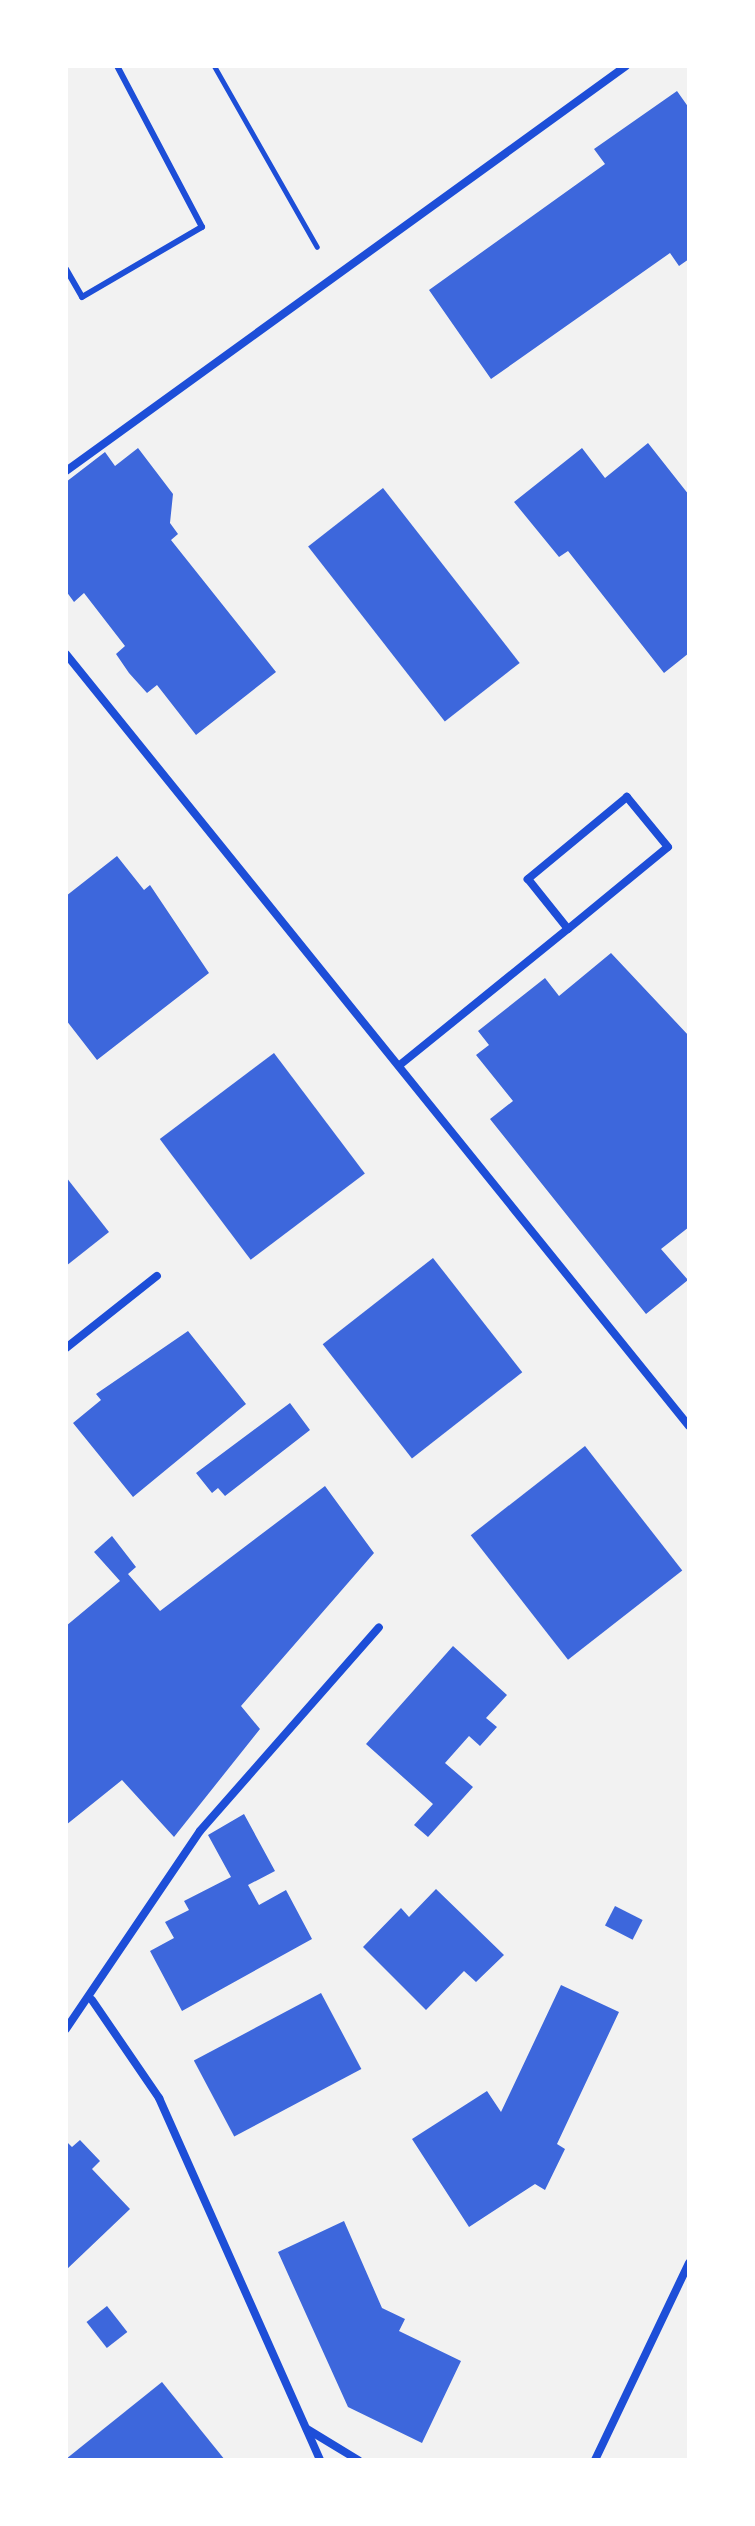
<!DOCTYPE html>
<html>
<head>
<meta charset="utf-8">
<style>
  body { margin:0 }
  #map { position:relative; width:755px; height:2526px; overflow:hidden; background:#f2f2f2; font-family:"PT Sans Narrow",sans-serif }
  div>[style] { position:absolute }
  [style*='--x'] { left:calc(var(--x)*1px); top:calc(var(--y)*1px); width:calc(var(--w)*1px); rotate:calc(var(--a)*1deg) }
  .building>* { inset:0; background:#3d67dc; transform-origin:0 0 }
  .path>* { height:5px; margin:-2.5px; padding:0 2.5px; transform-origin:2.5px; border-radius:2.5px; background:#1d4ed8 }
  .service>* { height:6px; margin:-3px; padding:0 3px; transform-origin:3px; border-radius:3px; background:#1d4ed8 }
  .minor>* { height:8px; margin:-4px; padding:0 4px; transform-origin:4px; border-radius:4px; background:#1d4ed8 }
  span { translate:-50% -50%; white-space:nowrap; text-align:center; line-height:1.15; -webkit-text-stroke:8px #fff; paint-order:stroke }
  .frame { position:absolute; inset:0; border:68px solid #fff; pointer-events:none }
</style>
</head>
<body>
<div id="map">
  <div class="building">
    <i style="clip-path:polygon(677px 91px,689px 108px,689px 259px,679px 266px,670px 253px,491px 379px,429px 290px,605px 164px,594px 149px)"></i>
    <i style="clip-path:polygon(648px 443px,689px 495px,689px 653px,664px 673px,568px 551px,559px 557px,514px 502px,582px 448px,605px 478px)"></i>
    <i style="clip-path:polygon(138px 448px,173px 494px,170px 523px,178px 534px,171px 540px,276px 672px,196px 735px,157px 685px,147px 693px,129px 673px,116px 654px,125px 646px,84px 593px,74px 602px,66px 591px,66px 482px,105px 452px,115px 466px)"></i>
    <i style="left:383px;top:488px;width:222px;height:95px;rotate:52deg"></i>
    <i style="clip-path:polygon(117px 856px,144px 890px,150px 885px,209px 973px,97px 1060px,66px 1020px,66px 896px)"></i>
    <i style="clip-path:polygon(611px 953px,689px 1036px,689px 1227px,661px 1249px,688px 1280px,646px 1314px,490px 1119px,513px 1101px,476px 1055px,489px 1045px,478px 1031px,545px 978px,559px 996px)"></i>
    <i style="left:274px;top:1053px;width:151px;height:143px;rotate:53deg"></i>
    <i style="clip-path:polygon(66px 1177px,109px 1232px,66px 1266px)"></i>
    <i style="left:433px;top:1258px;width:145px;height:140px;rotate:52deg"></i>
    <i style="clip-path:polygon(188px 1331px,246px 1404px,133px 1497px,73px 1423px,101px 1400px,96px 1394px)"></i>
    <i style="clip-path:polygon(290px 1403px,310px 1430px,225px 1496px,218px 1488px,212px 1493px,196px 1473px)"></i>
    <i style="left:585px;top:1446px;width:158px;height:145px;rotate:52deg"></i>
    <i style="clip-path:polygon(325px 1486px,374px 1553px,241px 1706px,260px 1729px,174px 1837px,122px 1780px,66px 1825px,66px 1626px,120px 1581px,94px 1552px,112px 1536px,136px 1567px,128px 1574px,160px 1611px)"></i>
    <i style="clip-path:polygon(453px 1646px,507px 1695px,486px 1718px,497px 1727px,480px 1746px,469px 1736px,445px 1763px,473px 1787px,428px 1837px,414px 1825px,433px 1804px,366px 1744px)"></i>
    <i style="clip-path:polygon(244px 1814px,275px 1871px,248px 1885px,259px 1905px,286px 1890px,312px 1939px,182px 2011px,150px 1951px,174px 1938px,165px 1922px,189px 1910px,184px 1901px,231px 1877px,208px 1835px)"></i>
    <i style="clip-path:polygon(436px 1889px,504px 1955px,476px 1982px,464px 1971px,426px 2010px,363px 1947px,401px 1908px,409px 1917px)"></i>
    <i style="left:615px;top:1906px;width:31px;height:22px;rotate:27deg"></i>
    <i style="clip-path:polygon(561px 1985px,619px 2012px,557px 2144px,565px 2149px,545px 2190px,535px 2184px,469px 2227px,412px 2139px,487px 2091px,501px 2112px)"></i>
    <i style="left:321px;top:1993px;width:86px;height:144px;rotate:62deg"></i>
    <i style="clip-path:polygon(80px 2140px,100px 2161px,92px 2169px,130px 2209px,66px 2270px,66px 2141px,72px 2147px)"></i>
    <i style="clip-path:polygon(344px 2221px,382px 2308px,405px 2319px,399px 2331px,461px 2361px,422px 2443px,348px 2407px,278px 2252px)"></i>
    <i style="left:107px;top:2306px;width:33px;height:26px;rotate:52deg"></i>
    <i style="clip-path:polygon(162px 2382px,225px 2460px,66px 2460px,66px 2459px)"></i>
  </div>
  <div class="path">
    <i style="--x:214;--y:66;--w:208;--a:60.4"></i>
  </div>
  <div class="service">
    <i style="--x:66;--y:269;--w:32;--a:60"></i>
    <i style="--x:82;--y:297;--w:139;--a:-30.3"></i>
    <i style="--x:202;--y:227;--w:182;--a:-117.8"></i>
  </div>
  <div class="minor">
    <i style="--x:66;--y:471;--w:691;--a:-35.87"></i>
    <i style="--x:66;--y:654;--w:992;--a:51.1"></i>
    <i style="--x:401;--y:1064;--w:215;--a:-39"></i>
    <i style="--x:568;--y:929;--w:129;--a:-39.4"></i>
    <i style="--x:668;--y:847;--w:65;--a:-129.4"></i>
    <i style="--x:627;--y:797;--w:129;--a:140.4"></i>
    <i style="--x:528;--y:879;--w:64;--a:51.3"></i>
    <i style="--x:66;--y:1348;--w:116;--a:-38.4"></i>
    <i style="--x:92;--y:2000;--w:119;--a:55.6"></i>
    <i style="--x:159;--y:2098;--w:396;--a:66"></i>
    <i style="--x:66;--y:2029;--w:239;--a:-55.9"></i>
    <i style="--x:200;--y:1831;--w:271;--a:-48.7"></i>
    <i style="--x:307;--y:2429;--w:60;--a:31.3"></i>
    <i style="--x:595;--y:2460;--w:218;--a:-64.5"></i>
  </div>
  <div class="frame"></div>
</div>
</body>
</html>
